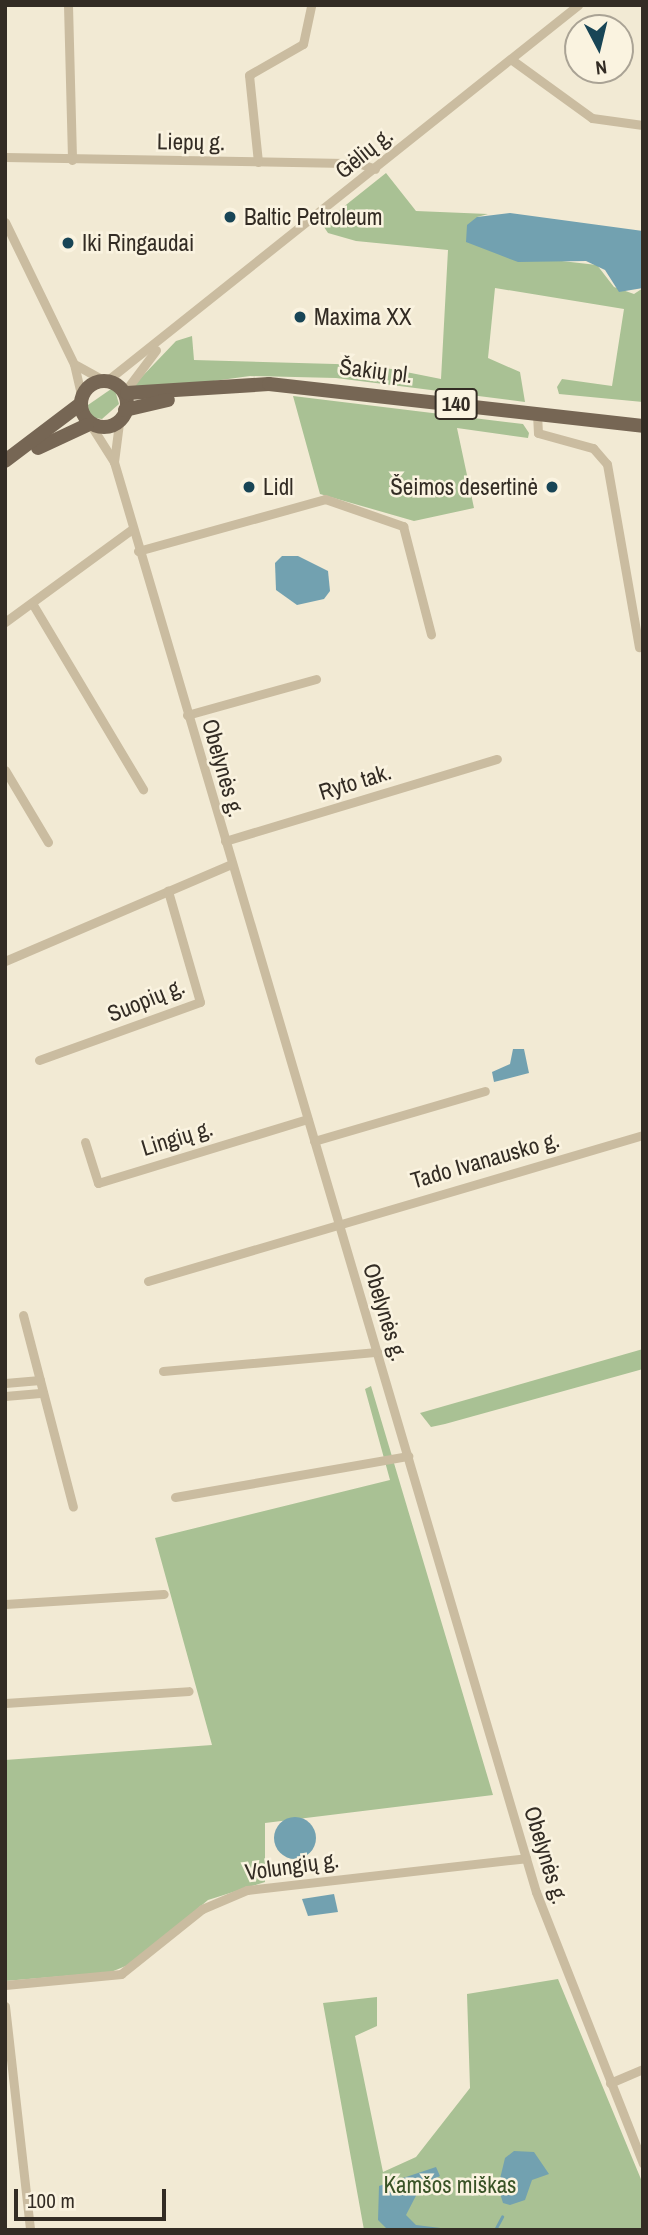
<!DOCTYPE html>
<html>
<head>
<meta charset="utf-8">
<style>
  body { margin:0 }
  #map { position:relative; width:648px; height:2235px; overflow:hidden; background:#f2ead4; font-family:"Archivo Narrow",sans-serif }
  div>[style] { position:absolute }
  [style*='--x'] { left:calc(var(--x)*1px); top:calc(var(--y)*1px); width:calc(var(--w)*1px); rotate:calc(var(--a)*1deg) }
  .green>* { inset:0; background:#a9c194 }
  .water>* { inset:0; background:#72a1b0 }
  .round { border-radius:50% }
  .stream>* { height:2.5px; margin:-1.25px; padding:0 1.25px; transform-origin:1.25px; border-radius:1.25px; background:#72a1b0 }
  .street>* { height:9px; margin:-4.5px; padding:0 4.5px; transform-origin:4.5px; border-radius:4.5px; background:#cabca0 }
  .primary>* { height:14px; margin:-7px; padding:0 7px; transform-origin:7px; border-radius:7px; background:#766654 }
  .primary>.ring { margin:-7px; padding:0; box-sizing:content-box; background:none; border:14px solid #766654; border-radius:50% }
  .dots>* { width:19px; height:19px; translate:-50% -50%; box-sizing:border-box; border:4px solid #faf3e0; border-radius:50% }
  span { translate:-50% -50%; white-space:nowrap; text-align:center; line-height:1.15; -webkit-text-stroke:5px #faf3e0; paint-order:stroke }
  .shield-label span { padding:2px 5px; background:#faf3e0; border:2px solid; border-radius:5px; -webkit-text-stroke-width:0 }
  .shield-label { font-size:21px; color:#332c24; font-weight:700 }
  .street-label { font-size:23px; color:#332c24 }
  .poi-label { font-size:23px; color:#332c24 }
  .left { translate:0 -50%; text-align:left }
  .right { translate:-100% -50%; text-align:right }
  .park-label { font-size:23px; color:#395326 }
  .frame { position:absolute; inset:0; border:7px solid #332c24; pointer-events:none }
  .north { position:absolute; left:564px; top:14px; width:70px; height:70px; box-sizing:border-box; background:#faf3e0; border:2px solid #aaa395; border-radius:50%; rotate:173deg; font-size:19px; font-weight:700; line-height:28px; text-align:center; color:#332c24 }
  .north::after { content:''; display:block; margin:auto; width:24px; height:32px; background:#184556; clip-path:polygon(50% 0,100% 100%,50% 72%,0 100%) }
  .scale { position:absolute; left:14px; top:2189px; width:152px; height:32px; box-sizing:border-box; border:4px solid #332c24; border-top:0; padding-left:9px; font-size:21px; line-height:24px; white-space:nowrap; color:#332c24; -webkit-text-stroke:5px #faf3e0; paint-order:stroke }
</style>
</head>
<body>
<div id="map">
  <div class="green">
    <i style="clip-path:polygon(386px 173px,416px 211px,488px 214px,477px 217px,553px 260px,597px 265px,614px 287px,634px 294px,643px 288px,643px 402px,559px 394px,557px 387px,562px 379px,612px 386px,624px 309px,495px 288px,488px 358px,520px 372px,525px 402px,336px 378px,250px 376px,140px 391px,134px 385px,176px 341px,192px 336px,194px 360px,371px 365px,441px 379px,448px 250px,356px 241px,328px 233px,322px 224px)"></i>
    <i style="clip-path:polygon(114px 387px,119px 404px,102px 419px,89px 417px,88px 405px)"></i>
    <i style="clip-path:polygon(293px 396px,523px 424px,529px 433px,528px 438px,457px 428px,474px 508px,414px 521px,320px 494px)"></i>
    <i style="clip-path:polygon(643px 1349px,643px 1369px,445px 1424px,431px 1427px,420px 1413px)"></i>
    <i style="clip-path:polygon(371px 1386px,493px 1795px,265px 1823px,265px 1882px,208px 1900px,133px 1963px,111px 1972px,5px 1981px,5px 1760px,212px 1745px,155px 1538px,390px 1480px,365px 1389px)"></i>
    <i style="clip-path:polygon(558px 1979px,643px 2184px,643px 2230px,364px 2230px,323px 2003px,377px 1997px,377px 2026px,355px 2036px,383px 2172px,416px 2157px,470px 2088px,467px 1994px)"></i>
  </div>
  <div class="water">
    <i style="clip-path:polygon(510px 213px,643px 231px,643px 288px,619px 292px,605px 270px,586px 261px,518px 262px,466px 242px,467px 225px,477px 217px)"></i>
    <i style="clip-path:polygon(282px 556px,298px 556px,328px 571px,330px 591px,324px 599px,297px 605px,276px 590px,275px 563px)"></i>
    <i style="clip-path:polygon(513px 1049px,524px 1049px,529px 1073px,494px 1082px,492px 1072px,510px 1064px)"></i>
    <i class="round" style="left:274px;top:1817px;width:42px;height:42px"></i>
    <i style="clip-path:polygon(334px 1894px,338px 1912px,308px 1916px,302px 1899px)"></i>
    <i style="clip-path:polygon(514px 2151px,534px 2152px,549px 2174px,532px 2180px,525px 2200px,510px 2205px,503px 2203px,498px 2187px,505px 2158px)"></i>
    <i style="clip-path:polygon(436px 2167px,440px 2176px,421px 2186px,406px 2215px,416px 2225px,457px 2230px,388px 2230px,378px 2220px,379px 2186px)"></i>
  </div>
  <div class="stream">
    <i style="--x:495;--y:2230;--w:15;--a:-62"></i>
  </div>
  <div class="street">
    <i style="--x:68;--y:5;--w:155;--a:88.5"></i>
    <i style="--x:512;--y:60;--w:99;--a:35.9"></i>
    <i style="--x:592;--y:118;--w:51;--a:7.8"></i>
    <i style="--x:5;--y:157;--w:353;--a:1"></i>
    <i style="--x:358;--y:163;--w:18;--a:19"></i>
    <i style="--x:258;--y:162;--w:87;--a:-95.9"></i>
    <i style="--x:249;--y:75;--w:62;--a:-29.9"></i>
    <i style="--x:303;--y:44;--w:40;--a:-78"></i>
    <i style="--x:5;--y:222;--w:158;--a:64.1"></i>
    <i style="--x:74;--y:364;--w:37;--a:77"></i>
    <i style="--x:76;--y:365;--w:31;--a:29"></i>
    <i style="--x:109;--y:379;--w:600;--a:-38.57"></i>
    <i style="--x:126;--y:390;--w:50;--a:-53.1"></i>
    <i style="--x:537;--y:414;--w:19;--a:87"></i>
    <i style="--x:538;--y:433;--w:57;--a:15.3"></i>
    <i style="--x:593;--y:448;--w:21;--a:49"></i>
    <i style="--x:607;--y:464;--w:186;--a:80.1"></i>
    <i style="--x:92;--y:427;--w:41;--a:57.8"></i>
    <i style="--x:114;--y:462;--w:1491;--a:73.56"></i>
    <i style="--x:536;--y:1892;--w:292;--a:68.5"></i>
    <i style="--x:114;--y:462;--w:47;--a:-82.7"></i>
    <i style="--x:138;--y:551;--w:194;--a:-15.5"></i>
    <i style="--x:325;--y:499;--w:83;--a:19.1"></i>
    <i style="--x:403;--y:526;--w:112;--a:75.5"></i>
    <i style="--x:32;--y:603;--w:217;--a:59.2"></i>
    <i style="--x:5;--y:622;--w:157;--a:-36.2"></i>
    <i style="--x:187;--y:715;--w:134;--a:-15.6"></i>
    <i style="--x:5;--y:770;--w:84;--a:59.2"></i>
    <i style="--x:225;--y:841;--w:284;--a:-16.8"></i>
    <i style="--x:5;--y:961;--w:246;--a:-23.2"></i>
    <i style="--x:39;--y:1060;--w:171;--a:-19.8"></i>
    <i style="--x:200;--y:1002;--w:116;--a:-106.1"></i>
    <i style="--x:314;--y:1141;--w:178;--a:-16.3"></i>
    <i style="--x:85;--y:1142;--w:43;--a:72.4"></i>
    <i style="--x:98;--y:1183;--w:219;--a:-17"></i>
    <i style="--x:148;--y:1281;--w:516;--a:-16.43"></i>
    <i style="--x:23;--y:1315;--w:198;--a:75.4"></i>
    <i style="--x:163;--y:1371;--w:215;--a:-5.1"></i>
    <i style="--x:5;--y:1383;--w:35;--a:-5"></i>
    <i style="--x:5;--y:1396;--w:38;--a:-5"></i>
    <i style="--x:175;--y:1497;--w:237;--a:-10"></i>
    <i style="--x:5;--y:1604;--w:159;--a:-3.6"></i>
    <i style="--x:5;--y:1703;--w:184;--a:-3.7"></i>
    <i style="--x:5;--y:1985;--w:117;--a:-5.4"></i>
    <i style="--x:121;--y:1974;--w:104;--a:-38.7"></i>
    <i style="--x:202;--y:1909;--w:49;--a:-22.9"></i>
    <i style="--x:247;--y:1890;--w:281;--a:-6.5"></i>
    <i style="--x:5;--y:2006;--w:225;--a:83.6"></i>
    <i style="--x:610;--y:2083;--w:36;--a:-23"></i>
  </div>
  <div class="primary">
    <i class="ring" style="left:81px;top:381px;width:32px;height:32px"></i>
    <i style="--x:127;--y:393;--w:142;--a:-3.6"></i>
    <i style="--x:269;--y:384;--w:376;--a:6.4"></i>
    <i style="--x:125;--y:410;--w:44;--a:-13.1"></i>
    <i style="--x:38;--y:448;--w:54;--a:-25.1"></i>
    <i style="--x:5;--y:461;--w:93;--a:-37.1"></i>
  </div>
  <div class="dots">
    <i style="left:230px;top:217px;background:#184556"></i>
    <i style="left:68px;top:243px;background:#184556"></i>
    <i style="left:300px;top:317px;background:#184556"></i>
    <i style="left:249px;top:487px;background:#184556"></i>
    <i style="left:552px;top:487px;background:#184556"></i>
  </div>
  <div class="shield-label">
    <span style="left:456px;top:404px">140</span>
  </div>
  <div class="street-label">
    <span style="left:191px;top:142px;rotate:1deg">Liepų g.</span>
    <span style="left:364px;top:153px;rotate:-39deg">Gėlių g.</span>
    <span style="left:376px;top:371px;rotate:7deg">Šakių pl.</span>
    <span style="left:223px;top:768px;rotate:74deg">Obelynės g.</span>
    <span style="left:355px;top:782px;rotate:-17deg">Ryto tak.</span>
    <span style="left:146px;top:1000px;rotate:-22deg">Suopių g.</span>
    <span style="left:177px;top:1138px;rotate:-17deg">Lingių g.</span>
    <span style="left:485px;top:1160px;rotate:-16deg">Tado Ivanausko g.</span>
    <span style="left:385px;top:1312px;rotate:73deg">Obelynės g.</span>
    <span style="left:546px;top:1855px;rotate:73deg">Obelynės g.</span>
    <span style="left:292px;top:1866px;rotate:-8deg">Volungių g.</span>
  </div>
  <div class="poi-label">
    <span class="left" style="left:244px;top:217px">Baltic Petroleum</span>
    <span class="left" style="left:82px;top:243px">Iki Ringaudai</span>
    <span class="left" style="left:314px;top:317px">Maxima XX</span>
    <span class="left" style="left:263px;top:487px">Lidl</span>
    <span class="right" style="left:538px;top:487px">Šeimos desertinė</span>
  </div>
  <div class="park-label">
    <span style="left:450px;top:2185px">Kamšos miškas</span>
  </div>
  <div class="frame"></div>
  <div class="north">N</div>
  <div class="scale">100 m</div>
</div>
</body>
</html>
